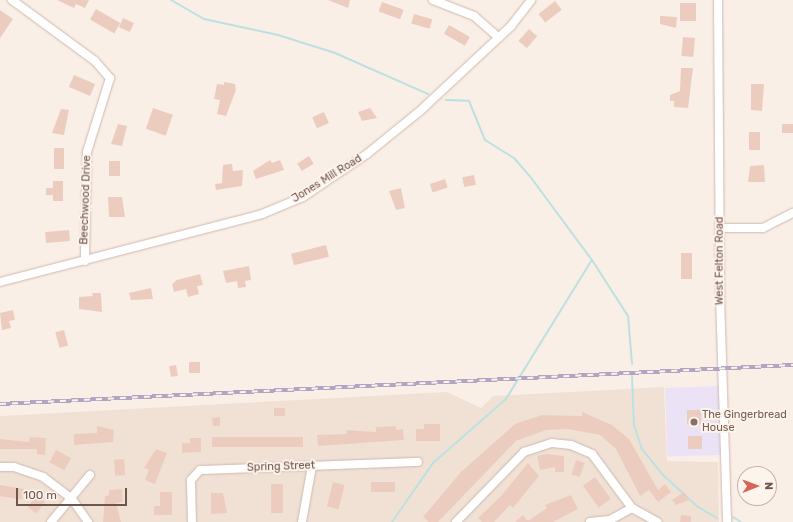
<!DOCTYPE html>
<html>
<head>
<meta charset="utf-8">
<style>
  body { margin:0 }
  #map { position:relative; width:793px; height:522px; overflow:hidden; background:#faefe6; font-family:Rubik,sans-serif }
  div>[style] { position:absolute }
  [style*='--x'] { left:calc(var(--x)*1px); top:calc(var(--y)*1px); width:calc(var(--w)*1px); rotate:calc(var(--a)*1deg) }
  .residential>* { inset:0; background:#f1e1d5 }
  .education>* { inset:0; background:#ece2f6; transform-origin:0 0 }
  .stream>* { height:2px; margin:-1px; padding:0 1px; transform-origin:1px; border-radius:1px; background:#bce1e1 }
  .building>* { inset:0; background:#edccc0; transform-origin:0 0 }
  .roads { filter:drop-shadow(0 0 1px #cdb9b0) drop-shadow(0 0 1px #cdb9b0) }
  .minor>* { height:8px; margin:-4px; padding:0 4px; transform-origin:4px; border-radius:4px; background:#fff }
  .rail>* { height:3.5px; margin-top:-1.75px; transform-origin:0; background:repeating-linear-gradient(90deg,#fdf4ec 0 6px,#b1a5c2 0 12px); box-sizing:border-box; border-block:1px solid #b1a5c2 }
  .dots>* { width:11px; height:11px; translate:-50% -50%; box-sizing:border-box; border:2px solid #fdf4ec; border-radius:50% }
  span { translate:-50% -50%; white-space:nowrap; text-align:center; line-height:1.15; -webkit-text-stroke:4px #fdf4ec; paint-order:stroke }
  .street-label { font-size:11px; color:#70554d }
  .education-label { font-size:11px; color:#785e54 }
  .left { translate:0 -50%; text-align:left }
  .north { position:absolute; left:737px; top:466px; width:40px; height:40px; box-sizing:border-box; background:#fdf4ec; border:1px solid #c5b4ac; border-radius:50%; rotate:89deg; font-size:11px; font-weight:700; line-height:16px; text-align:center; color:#70554d }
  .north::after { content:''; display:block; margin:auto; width:14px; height:18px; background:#d86357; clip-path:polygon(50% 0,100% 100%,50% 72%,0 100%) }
  .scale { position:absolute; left:16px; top:488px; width:111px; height:18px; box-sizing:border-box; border:2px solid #70554d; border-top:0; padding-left:5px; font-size:12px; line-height:14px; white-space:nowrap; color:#70554d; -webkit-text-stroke:3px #fdf4ec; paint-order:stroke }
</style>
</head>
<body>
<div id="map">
  <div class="residential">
    <i style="clip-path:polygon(664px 387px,667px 461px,718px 462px,719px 522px,392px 522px,423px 477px,391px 522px,0 522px,0 416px,447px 392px,481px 408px,493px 396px)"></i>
  </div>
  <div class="education">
    <i style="left:719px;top:386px;width:69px;height:54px;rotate:88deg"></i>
  </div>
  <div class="stream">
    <i style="--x:171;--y:0;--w:38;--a:30"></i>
    <i style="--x:204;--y:19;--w:76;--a:12.2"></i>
    <i style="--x:278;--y:35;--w:60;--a:17.5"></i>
    <i style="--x:335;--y:53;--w:102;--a:23.8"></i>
    <i style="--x:446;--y:100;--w:23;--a:2"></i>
    <i style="--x:469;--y:101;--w:42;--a:67.7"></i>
    <i style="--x:485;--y:140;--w:34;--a:32"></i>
    <i style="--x:514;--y:158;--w:23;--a:49"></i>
    <i style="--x:529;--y:175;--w:106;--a:53.5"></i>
    <i style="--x:592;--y:260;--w:67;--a:57.3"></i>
    <i style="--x:628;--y:316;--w:48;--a:85.2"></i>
    <i style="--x:632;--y:376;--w:49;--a:87.7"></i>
    <i style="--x:634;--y:425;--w:25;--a:72"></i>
    <i style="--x:642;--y:449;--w:33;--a:51"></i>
    <i style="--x:663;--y:475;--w:47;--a:42.4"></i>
    <i style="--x:698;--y:507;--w:22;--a:30"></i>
    <i style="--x:733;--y:517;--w:9;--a:32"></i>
    <i style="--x:392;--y:522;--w:72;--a:-55.2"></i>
    <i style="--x:433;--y:463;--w:97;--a:-41.2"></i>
    <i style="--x:506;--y:399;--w:163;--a:-58.3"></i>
  </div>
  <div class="building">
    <i style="clip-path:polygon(57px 0,89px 0,85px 8px,76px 4px,74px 8px)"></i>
    <i style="clip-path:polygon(328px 0,350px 0,348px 8px)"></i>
    <i style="left:555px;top:1px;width:11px;height:21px;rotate:52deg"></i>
    <i style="left:382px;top:2px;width:23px;height:10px;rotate:20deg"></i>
    <i style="left:680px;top:3px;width:16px;height:18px"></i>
    <i style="left:96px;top:9px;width:28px;height:12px;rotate:30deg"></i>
    <i style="clip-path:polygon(0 10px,13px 19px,0 38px)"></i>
    <i style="left:414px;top:14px;width:19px;height:10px;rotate:16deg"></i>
    <i style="clip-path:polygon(660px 16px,677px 17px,676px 28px,660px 24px)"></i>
    <i style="left:123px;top:18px;width:12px;height:10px;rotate:24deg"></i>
    <i style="left:449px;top:25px;width:24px;height:10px;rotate:30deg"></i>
    <i style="left:529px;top:29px;width:11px;height:16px;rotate:41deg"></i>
    <i style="left:683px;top:37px;width:12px;height:19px;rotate:5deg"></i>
    <i style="clip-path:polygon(681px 68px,693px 68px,688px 108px,674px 107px,674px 101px,670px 101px,670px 95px,680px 91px)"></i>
    <i style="left:74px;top:75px;width:23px;height:13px;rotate:23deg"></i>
    <i style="clip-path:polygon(224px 82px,235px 84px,236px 90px,226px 116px,217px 114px,220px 100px,214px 99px,217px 84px,224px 85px)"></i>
    <i style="clip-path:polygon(751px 84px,764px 84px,762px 111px,751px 110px)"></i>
    <i style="left:153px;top:108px;width:21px;height:22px;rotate:19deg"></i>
    <i style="clip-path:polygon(370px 108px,377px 118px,362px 121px,358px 112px)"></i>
    <i style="clip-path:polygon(61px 109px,69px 110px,64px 135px,52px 133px)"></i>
    <i style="left:324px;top:112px;width:12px;height:13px;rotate:66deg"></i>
    <i style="clip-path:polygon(118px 124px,127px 126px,122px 146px,111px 144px)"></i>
    <i style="left:782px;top:124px;width:11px;height:9px"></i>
    <i style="left:749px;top:132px;width:11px;height:18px"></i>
    <i style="left:54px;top:148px;width:10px;height:21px"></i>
    <i style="left:309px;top:156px;width:9px;height:14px;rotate:58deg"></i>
    <i style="clip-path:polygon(270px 160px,272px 163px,280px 160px,284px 170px,256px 179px,253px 171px)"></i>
    <i style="left:109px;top:161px;width:11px;height:15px"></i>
    <i style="clip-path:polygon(232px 164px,233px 171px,243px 170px,242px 186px,216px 190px,215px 184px,222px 183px,223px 165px)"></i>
    <i style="clip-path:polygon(764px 165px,765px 182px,748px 182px,750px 166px)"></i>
    <i style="left:474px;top:175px;width:10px;height:12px;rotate:79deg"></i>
    <i style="left:445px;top:179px;width:9px;height:16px;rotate:72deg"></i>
    <i style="clip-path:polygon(53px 181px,63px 181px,63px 201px,53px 201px,53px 195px,46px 195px,46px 188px,53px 188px)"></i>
    <i style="clip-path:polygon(401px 188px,405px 208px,396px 210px,389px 191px)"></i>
    <i style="clip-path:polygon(108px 197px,122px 197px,125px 217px,109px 217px)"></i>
    <i style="left:69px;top:230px;width:11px;height:24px;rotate:85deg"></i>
    <i style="left:326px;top:245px;width:12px;height:36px;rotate:76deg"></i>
    <i style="left:681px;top:253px;width:11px;height:26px"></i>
    <i style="clip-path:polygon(249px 266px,251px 280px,245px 281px,246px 287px,238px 288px,237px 281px,226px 283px,223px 271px)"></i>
    <i style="clip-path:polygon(200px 274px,203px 285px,197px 286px,199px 294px,188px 297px,186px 289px,174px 292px,172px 284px,177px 280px)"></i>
    <i style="clip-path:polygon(151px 288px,153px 299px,131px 300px,129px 293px)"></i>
    <i style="clip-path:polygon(92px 293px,101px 293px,102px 312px,79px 309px,79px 297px,93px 296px)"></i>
    <i style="clip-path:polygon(13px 310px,15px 320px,9px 321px,11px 328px,2px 330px,0 313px)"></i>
    <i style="left:64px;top:330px;width:16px;height:9px;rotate:75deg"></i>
    <i style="left:189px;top:362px;width:11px;height:11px"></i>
    <i style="left:176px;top:365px;width:11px;height:7px;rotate:80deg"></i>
    <i style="left:285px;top:408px;width:8px;height:11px;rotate:90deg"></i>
    <i style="left:687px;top:410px;width:14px;height:14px"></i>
    <i style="clip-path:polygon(582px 412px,612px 425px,629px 439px,658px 490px,665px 484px,671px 492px,658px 502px,649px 490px,640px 496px,616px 449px,600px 435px,568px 429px,546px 430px,516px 441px,438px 522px,429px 522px,423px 517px,461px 472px,515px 424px,542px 415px,582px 416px)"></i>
    <i style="clip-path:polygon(220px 417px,220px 426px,213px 426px,212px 418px)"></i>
    <i style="clip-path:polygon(424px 424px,440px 424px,440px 441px,416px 441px,416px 429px,424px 429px)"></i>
    <i style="clip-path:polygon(97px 426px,114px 430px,113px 442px,74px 445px,74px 434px,97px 433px)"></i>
    <i style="clip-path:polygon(396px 426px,396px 430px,403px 429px,404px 440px,318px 446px,317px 435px,347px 434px,346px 430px,376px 432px,376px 427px)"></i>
    <i style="left:688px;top:436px;width:14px;height:13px"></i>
    <i style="clip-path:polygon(30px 437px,46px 438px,45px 455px,37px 454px,37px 449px,0 449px,0 439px,29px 442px)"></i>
    <i style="left:303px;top:437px;width:10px;height:91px;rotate:90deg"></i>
    <i style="clip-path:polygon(190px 438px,201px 438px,201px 452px,182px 453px,182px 443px,190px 443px)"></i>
    <i style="clip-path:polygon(156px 449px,167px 453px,155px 484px,145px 480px,149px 470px,144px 468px)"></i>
    <i style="left:56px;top:450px;width:17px;height:14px;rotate:28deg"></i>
    <i style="clip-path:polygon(546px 454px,564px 456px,564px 472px,555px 472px,555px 467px,540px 470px,537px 456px)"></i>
    <i style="left:124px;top:459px;width:16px;height:10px;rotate:86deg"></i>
    <i style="left:576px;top:460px;width:9px;height:15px;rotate:18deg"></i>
    <i style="clip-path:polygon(528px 463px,539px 476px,513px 508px,510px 505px,494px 522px,482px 522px,478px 518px,501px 496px)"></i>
    <i style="left:595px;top:477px;width:27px;height:15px;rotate:54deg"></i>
    <i style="left:333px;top:482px;width:12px;height:25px;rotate:14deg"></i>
    <i style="left:395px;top:482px;width:10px;height:24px;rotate:90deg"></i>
    <i style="left:271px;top:484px;width:12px;height:29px"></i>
    <i style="left:0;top:485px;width:24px;height:11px;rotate:9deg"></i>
    <i style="clip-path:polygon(122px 489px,123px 502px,116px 503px,121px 522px,103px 522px,105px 496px,109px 495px,109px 490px)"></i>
    <i style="clip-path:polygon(160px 492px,172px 492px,172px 515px,154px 515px,154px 506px,160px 506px)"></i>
    <i style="clip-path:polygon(684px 492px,689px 500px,676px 505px,672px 500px)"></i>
    <i style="clip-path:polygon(211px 493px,223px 493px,227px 513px,211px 514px)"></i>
    <i style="left:36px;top:495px;width:11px;height:15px;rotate:34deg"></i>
    <i style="clip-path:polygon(571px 495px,578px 509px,553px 522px,515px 522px,523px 515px,528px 521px,547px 508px,545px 505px)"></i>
    <i style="clip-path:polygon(681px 515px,691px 516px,691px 522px,680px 522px)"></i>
  </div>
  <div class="roads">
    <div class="minor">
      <i style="--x:12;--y:0;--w:103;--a:36.3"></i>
      <i style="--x:95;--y:61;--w:23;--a:49"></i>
      <i style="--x:110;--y:78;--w:77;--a:107.3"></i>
      <i style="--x:87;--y:152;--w:109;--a:91.1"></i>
      <i style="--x:433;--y:0;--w:44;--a:21.3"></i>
      <i style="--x:474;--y:16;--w:33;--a:41"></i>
      <i style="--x:718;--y:0;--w:296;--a:89.6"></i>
      <i style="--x:720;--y:296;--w:226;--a:88.2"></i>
      <i style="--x:720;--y:228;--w:43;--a:0"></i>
      <i style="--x:763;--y:228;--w:34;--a:-27"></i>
      <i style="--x:0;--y:282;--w:271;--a:-14.5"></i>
      <i style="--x:262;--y:214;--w:44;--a:-22.5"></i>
      <i style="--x:303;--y:197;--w:77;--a:-33.9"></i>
      <i style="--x:367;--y:154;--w:68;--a:-39.1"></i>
      <i style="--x:420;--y:111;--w:125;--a:-43"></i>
      <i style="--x:511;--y:26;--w:33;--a:-52"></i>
      <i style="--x:0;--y:467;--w:14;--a:0"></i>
      <i style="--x:14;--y:467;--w:31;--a:19"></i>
      <i style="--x:43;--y:477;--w:36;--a:37"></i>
      <i style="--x:72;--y:499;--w:28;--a:55"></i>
      <i style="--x:51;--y:522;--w:61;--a:-50.3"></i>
      <i style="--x:192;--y:522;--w:42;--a:-91.4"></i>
      <i style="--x:191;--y:480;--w:13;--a:-48"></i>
      <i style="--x:200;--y:470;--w:218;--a:-2.1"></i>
      <i style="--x:302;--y:522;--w:57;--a:-79.9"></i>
      <i style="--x:456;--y:522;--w:98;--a:-45.8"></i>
      <i style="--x:524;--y:452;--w:29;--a:-18"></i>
      <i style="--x:552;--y:443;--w:19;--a:6"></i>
      <i style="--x:571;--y:445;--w:23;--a:23"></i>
      <i style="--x:592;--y:454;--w:67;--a:53.5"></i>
      <i style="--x:632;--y:508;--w:29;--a:29"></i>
      <i style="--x:590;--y:522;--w:20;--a:-6"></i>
      <i style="--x:610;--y:520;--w:25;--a:-29"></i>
    </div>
  </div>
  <div class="rail">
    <i style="--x:0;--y:404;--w:794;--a:-2.82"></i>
  </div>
  <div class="dots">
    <i style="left:694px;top:422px;background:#8d6e63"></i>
  </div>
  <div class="street-label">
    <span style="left:327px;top:179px;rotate:-32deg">Jones Mill Road</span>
    <span style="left:86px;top:200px;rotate:-88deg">Beechwood Drive</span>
    <span style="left:720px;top:261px;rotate:-90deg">West Felton Road</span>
    <span style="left:281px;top:467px;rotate:-2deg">Spring Street</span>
  </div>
  <div class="education-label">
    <span class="left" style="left:702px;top:422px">The Gingerbread<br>House</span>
  </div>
  <div class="north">N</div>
  <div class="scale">100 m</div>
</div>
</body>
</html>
